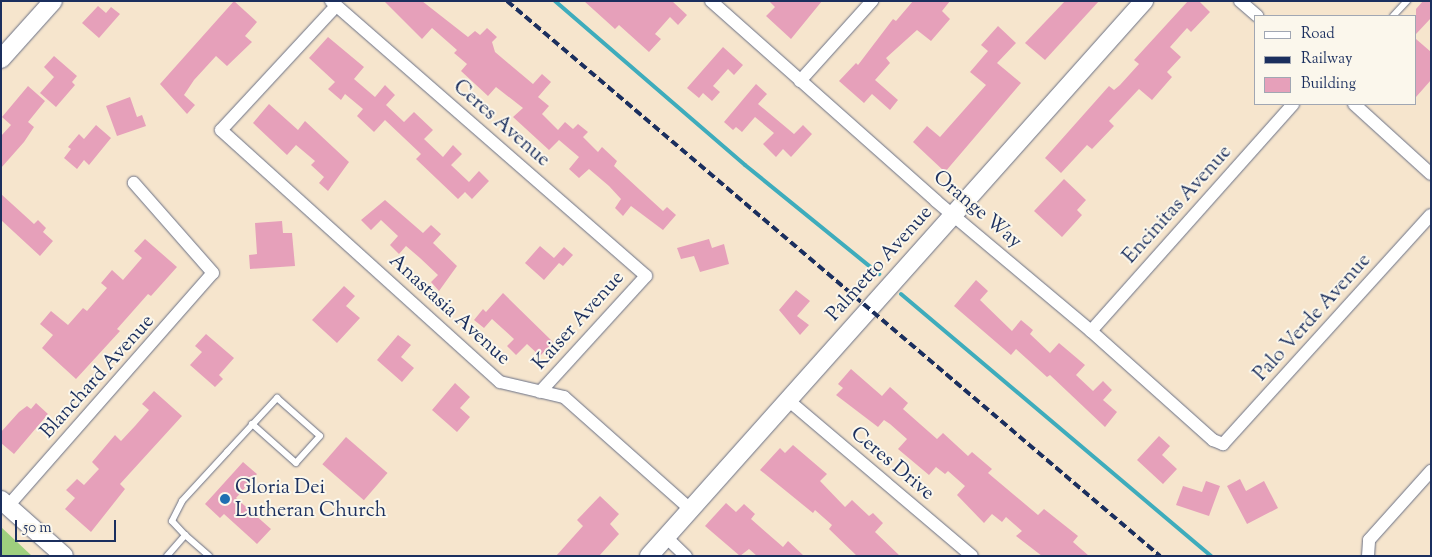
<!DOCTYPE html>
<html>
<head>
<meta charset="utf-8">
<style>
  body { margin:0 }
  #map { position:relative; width:1432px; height:557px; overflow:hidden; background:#f6e5cd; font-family:"Sorts Mill Goudy",serif }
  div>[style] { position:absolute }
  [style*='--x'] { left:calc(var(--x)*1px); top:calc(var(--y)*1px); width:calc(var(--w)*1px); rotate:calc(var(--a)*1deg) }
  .green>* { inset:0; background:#9ecf7e }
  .stream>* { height:4px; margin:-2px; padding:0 2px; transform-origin:2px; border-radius:2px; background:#3eacbc }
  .building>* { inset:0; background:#e6a0ba; transform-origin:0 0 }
  .roads { filter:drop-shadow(0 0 1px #686f85) drop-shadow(0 0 1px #686f85) }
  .lane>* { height:6px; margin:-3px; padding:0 3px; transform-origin:3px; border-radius:3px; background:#fff }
  .street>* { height:12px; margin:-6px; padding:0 6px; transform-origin:6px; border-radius:6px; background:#fff }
  .secondary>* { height:18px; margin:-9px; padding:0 9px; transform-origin:9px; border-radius:9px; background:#fff }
  .rail>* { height:4px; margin-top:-2px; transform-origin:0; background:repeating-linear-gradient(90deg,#1b2f5e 0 8px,transparent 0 12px) }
  .dots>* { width:14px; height:14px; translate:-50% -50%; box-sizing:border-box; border:2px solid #fbf7ec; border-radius:50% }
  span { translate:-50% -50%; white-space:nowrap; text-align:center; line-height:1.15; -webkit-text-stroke:4px #fbf7ec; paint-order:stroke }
  .street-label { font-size:20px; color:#1b2f5e }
  .poi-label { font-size:20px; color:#1b2f5e }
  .left { translate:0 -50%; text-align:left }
  .frame { position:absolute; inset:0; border:2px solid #1b2f5e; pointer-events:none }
  .legend { position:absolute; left:1254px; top:15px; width:162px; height:90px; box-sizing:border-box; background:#fbf7ec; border:1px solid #a1a7b3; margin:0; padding:6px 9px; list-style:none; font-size:15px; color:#1b2f5e }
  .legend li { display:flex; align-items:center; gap:10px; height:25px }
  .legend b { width:25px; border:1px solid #a1a7b3 }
  .scale { position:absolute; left:15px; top:520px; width:101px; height:22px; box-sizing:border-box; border:2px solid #1b2f5e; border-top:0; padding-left:6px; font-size:15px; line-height:18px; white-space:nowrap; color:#1b2f5e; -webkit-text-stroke:4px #fbf7ec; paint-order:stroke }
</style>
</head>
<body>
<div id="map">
  <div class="green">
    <i style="clip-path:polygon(1px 527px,32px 556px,1px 556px)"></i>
  </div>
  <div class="stream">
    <i style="--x:555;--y:1;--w:251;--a:40.8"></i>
    <i style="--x:745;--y:165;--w:173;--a:39.1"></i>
    <i style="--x:901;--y:294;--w:406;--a:40.2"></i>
  </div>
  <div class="building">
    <i style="clip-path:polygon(234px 1px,257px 22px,245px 36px,252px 42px,227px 66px,216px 56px,194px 80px,184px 95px,195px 105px,187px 114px,160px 84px)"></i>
    <i style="clip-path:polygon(384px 1px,422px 1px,468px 37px,475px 31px,480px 35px,487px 28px,497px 37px,492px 42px,495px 52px,533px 84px,542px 74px,551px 82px,538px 97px,549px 106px,542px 114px,558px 130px,565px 122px,573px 129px,578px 124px,588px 132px,583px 137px,598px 152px,602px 147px,617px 161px,614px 166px,640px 190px,663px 211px,667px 207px,676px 215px,663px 230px,631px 206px,623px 216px,615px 208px,621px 199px,609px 186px,589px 169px,579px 178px,569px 169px,579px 157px,559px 140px,549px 150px,513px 117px,523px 108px,496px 87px,488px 96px,461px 71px,467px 64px,454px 53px,457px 50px,432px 28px,422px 39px)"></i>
    <i style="clip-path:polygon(584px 1px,672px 1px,687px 15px,678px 25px,670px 17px,655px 34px,661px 39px,649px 52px,619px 25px,615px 29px)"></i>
    <i style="clip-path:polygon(769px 1px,822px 1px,791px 39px,766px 16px,775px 7px)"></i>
    <i style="clip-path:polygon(913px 1px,950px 1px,942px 11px,950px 19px,931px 41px,917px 30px,886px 58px,890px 63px,875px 80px,898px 100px,890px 110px,872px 94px,864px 103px,839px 81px,856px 63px,858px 65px,893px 19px,896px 21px)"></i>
    <i style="clip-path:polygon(1065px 1px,1099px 1px,1045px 60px,1025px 43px)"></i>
    <i style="clip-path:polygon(1188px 1px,1199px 1px,1210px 12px,1191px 32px,1187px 28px,1170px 47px,1181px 57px,1167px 72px,1172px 77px,1152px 100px,1139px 89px,1109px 121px,1114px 126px,1092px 149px,1087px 145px,1061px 173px,1045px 158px,1109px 86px,1114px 90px,1120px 85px,1139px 64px,1134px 60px)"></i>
    <i style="clip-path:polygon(1423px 1px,1431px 1px,1431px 18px,1416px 34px,1416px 9px)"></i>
    <i style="clip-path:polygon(98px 6px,106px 13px,111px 7px,120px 14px,99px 38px,82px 23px)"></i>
    <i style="clip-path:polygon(998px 26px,1016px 43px,997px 63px,1021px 83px,945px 172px,913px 142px,927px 126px,940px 137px,986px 85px,970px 72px,988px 51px,981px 45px)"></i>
    <i style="clip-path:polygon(328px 37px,364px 67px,354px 79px,375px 97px,385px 85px,395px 95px,386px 105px,404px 122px,414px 112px,433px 130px,424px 139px,443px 157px,453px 145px,462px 154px,451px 165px,469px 182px,479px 171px,489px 181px,472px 199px,465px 192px,458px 199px,416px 159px,421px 154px,385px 120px,374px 132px,357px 116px,363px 109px,345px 94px,341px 100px,328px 89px,335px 82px,309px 58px)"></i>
    <i style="clip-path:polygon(1416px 39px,1431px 52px,1431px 80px,1416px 97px)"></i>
    <i style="clip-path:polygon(723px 47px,743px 65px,734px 75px,728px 69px,713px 86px,720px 92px,712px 101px,703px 93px,699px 98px,687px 88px)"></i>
    <i style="clip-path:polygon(54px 56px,77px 76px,72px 82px,75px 85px,56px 107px,40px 93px,54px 77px,44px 67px)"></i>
    <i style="clip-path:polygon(756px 84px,767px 94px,758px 104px,794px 134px,803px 125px,812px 134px,791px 157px,783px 149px,776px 157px,763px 144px,774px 133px,755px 117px,742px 132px,736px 127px,733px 130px,724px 122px)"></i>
    <i style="clip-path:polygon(28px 86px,45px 101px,28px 122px,34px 127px,24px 142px,1px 168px,1px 136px,11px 125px,2px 117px)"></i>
    <i style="clip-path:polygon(130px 97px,137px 117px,142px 115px,146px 126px,117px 136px,106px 106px)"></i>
    <i style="clip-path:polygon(269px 104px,298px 130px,305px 121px,349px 162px,328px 191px,319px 183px,324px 177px,311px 165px,315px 161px,296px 145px,287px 155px,253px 123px)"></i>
    <i style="clip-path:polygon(96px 125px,111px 138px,89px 165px,84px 160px,77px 169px,64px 158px,71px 149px,68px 147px,79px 134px,84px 139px)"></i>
    <i style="clip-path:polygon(1064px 179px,1086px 200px,1077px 210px,1082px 215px,1062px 237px,1034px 211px)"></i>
    <i style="clip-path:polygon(1px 194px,34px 224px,38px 220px,46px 228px,43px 232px,53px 241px,40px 256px,1px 220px)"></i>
    <i style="clip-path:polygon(385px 200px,423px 233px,431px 225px,441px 234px,433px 243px,457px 266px,439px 291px,431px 282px,438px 275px,420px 258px,406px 246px,399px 254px,390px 245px,398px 236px,381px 220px,371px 230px,361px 220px)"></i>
    <i style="clip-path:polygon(282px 221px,283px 233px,292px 233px,295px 266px,250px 269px,249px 255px,257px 254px,255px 223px)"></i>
    <i style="clip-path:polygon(145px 239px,177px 267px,151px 296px,148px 294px,117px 329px,120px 331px,76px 379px,42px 348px,53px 335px,40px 324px,51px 311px,68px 325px,83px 308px,87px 311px,107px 288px,101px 283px,112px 270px,123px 280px,142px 258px,134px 251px)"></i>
    <i style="clip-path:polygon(709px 239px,712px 248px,724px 244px,729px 264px,700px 272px,694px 256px,681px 259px,677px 248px)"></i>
    <i style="clip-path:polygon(540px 246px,554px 258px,564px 247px,573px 255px,563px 266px,559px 263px,544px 280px,525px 263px)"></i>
    <i style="clip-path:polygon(976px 280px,988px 291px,980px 300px,1012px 331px,1021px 320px,1033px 330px,1030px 334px,1050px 353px,1059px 343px,1085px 365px,1076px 375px,1093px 391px,1103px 381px,1112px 390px,1103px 400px,1117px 412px,1105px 427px,1050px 375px,1047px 377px,1016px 349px,1011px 355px,954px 306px)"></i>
    <i style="clip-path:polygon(344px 286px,355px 296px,346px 306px,360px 318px,337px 343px,312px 320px)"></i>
    <i style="clip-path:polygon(796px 290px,810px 301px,797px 316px,809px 325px,800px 335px,779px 310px)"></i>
    <i style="clip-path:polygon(503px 293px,553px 342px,540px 356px,527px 344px,516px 355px,507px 346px,514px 339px,492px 319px,484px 328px,474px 320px,483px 309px,486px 312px)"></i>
    <i style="clip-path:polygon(206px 334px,234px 358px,219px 375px,223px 379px,215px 387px,190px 365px,202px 352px,195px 346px)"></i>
    <i style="clip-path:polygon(398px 335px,411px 345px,401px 357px,414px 368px,402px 382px,377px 360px)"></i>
    <i style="clip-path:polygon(851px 369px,882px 396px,890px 387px,908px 403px,903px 409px,937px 439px,943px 433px,968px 456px,972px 452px,992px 469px,988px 473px,1038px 515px,1044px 509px,1078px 536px,1073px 542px,1089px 556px,1042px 556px,1016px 536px,1022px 531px,1006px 517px,1002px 522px,992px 514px,984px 523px,957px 495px,965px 486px,948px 471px,945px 474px,936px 467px,929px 475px,898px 449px,907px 439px,890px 424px,884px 420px,878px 427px,836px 395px,843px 388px,838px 384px)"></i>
    <i style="clip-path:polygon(455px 383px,470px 397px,460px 408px,470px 417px,457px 432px,432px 410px)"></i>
    <i style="clip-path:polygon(154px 391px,182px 416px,120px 484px,125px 489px,91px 532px,65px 509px,75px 498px,66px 490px,77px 479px,84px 485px,99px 469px,92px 462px,115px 435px,121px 441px,135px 426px,149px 410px,142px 404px)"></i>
    <i style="clip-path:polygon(36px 403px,48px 414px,14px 454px,1px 443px,1px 432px,19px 412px,27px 406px,31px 409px)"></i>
    <i style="clip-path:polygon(1159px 436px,1170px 446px,1162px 455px,1177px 469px,1163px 484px,1137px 460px)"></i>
    <i style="left:346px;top:437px;width:55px;height:36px;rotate:41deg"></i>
    <i style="clip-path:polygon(793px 445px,827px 474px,820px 481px,845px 507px,852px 500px,869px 516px,873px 513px,883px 523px,875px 532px,900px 556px,857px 556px,829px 529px,832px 525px,815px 510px,813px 513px,760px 470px,780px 448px,785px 453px)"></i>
    <i style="clip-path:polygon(243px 462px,257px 474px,236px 498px,271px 529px,257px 544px,224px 514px,220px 518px,205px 504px)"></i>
    <i style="clip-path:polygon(1240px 479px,1246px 491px,1264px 481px,1278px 508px,1247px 524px,1227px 486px)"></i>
    <i style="clip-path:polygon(1206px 481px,1220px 486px,1209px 516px,1176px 505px,1183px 486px,1202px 492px)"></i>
    <i style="clip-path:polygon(600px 496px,619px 514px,610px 524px,619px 534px,599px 556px,556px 556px,583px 526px,577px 520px)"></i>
    <i style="clip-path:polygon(726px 503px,736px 512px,744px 504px,755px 514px,751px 519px,783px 547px,788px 541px,804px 556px,757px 556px,749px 549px,740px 556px,705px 526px)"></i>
  </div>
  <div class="roads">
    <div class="lane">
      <i style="--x:1393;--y:16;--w:21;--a:-47"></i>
      <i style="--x:185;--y:535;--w:19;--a:-133"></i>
      <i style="--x:172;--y:521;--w:22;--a:-63"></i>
      <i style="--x:182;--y:501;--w:67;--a:-47.4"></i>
      <i style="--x:227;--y:452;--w:74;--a:-47.2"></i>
      <i style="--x:277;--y:398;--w:57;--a:41.5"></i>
      <i style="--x:320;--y:436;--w:36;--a:132"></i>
      <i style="--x:296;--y:463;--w:59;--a:-138.4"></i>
      <i style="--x:167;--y:556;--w:28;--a:-49"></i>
      <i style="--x:185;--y:535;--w:32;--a:41"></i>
    </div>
    <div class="street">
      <i style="--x:331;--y:1;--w:418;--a:41.1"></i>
      <i style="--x:646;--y:276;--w:157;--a:132.4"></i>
      <i style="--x:711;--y:1;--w:301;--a:41.6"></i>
      <i style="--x:936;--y:201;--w:202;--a:40"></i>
      <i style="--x:1091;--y:331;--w:164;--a:41.8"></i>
      <i style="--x:1213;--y:440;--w:11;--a:22"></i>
      <i style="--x:1223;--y:444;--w:309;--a:-47.8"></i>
      <i style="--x:1240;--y:1;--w:23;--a:41"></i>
      <i style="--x:336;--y:6;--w:169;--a:132.8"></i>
      <i style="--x:221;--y:130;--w:376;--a:42.1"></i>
      <i style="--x:500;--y:382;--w:66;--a:13.2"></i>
      <i style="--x:564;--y:397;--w:169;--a:41.6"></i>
      <i style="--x:800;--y:81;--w:108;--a:-48"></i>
      <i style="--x:1354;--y:104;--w:104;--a:42.3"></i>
      <i style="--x:1091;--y:331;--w:304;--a:-48.3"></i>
      <i style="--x:788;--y:400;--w:241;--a:40.3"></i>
      <i style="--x:8;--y:506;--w:310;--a:-48.7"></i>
      <i style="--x:213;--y:273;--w:120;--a:-131.3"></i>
      <i style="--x:666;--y:537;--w:28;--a:44"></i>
      <i style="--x:1368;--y:556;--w:16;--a:-86"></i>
      <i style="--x:1369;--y:540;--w:93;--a:-48.1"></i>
    </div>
    <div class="secondary">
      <i style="--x:1;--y:59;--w:78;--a:-48.1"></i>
      <i style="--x:1;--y:500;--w:84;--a:41.6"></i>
      <i style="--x:649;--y:556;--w:744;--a:-48.27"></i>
    </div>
  </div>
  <div class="rail">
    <i style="--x:507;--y:1;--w:857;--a:40.36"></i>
  </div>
  <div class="dots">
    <i style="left:225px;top:499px;background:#1f6fb2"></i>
  </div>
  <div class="street-label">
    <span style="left:501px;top:124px;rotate:41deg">Ceres Avenue</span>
    <span style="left:1178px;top:205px;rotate:-48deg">Encinitas Avenue</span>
    <span style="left:977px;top:210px;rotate:40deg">Orange Way</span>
    <span style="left:880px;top:264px;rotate:-48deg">Palmetto Avenue</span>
    <span style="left:449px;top:310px;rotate:42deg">Anastasia Avenue</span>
    <span style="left:1313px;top:318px;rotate:-48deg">Palo Verde Avenue</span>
    <span style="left:579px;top:321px;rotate:-48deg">Kaiser Avenue</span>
    <span style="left:98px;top:377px;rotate:-48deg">Blanchard Avenue</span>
    <span style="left:892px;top:464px;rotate:40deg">Ceres Drive</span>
  </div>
  <div class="poi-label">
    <span class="left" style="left:235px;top:500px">Gloria Dei<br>Lutheran Church</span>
  </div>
  <div class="frame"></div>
  <ul class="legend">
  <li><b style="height:6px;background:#fff"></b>Road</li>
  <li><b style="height:6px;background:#1b2f5e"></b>Railway</li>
  <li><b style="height:14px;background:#e6a0ba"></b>Building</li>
  </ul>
  <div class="scale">50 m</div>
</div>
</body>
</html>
